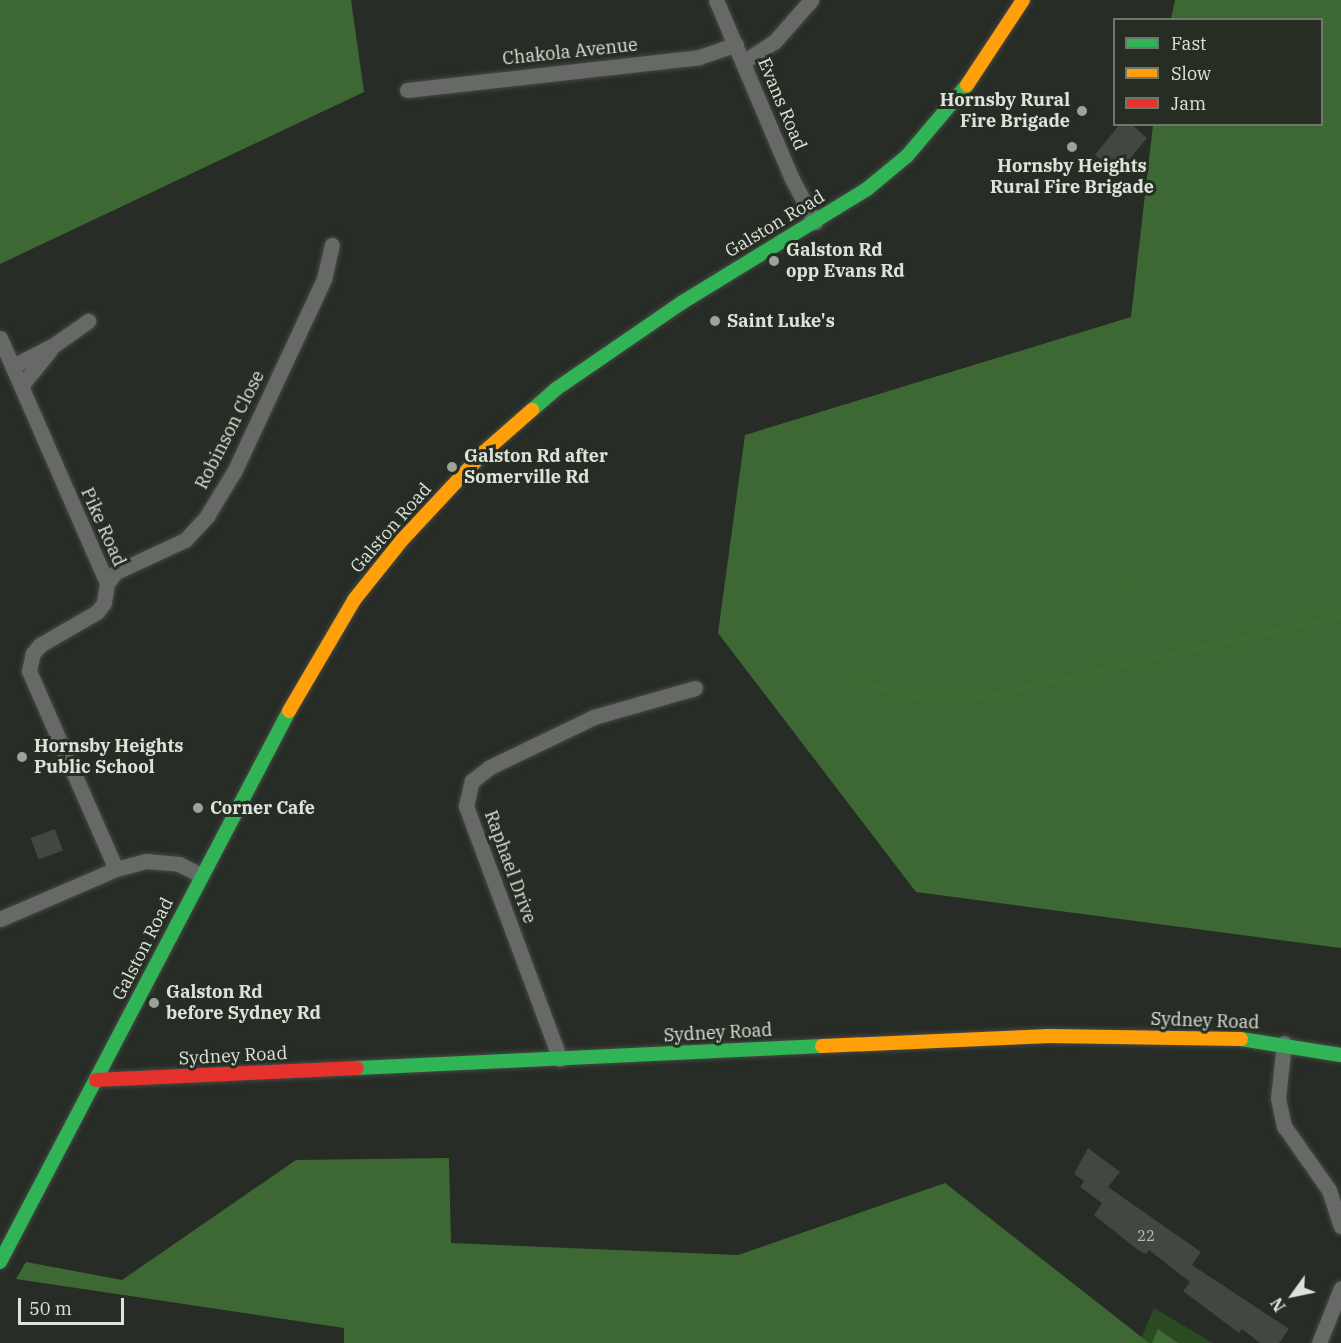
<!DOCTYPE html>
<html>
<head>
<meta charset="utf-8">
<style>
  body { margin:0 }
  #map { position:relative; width:1341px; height:1343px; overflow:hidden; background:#272c26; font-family:"IBM Plex Serif",serif }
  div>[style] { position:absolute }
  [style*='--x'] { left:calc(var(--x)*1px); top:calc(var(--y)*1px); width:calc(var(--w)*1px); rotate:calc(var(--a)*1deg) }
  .green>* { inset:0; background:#2a4a22 }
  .forest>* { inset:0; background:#3e6833 }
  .water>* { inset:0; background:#406a34 }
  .stream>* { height:4.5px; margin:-2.25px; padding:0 2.25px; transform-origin:2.25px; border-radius:2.25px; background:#406a34 }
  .building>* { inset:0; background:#434742; transform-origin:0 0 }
  .roads { filter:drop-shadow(0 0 2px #464944) drop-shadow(0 0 2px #464944) }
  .street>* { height:15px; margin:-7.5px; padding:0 7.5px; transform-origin:7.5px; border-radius:7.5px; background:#666966 }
  .fast>* { height:14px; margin:-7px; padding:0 7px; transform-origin:7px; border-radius:7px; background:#30b455 }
  .slow>* { height:14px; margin:-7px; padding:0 7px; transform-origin:7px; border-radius:7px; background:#ff9f0a }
  .jam>* { height:14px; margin:-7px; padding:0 7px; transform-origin:7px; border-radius:7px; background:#e5322d }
  .dots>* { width:16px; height:16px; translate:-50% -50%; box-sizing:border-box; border:3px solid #262e24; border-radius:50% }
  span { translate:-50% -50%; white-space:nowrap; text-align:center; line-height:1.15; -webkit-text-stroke:6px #262e24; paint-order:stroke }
  .number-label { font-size:15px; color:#b6bbb5 }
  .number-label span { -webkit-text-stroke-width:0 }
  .street-label { font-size:18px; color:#dde2db }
  .poi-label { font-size:18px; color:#dde2db; font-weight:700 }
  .right { translate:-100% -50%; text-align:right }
  .left { translate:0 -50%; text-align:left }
  .legend { position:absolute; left:1113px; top:18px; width:210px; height:108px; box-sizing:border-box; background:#262e24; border:2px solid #6f766d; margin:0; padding:8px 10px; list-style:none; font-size:18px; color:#dde2db }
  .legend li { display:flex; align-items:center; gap:12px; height:30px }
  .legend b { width:30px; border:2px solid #6f766d }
  .north { position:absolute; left:1263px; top:1265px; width:60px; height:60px; -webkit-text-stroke:4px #262e24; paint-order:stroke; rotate:237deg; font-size:16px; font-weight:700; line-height:24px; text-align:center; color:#dde2db }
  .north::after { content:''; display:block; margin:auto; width:21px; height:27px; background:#dde2db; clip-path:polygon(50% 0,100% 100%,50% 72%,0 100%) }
  .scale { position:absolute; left:18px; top:1298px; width:106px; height:27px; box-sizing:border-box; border:3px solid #dde2db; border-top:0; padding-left:8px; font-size:18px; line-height:21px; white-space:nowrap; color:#dde2db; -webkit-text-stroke:4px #262e24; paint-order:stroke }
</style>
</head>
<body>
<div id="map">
  <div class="green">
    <i style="clip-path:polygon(1154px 1308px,1213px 1343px,1139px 1343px)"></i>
  </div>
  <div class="forest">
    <i style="clip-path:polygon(0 0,351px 0,364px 92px,0 264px)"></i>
    <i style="clip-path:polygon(1175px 0,1341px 0,1341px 948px,916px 892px,718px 633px,745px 435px,1131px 317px,1153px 125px,1322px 124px,1322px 20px,1171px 19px)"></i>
    <i style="clip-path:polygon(449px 1158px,451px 1243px,738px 1255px,945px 1183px,1149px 1343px,344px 1343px,344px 1328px,16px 1279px,26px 1262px,122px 1280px,296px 1160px)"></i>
  </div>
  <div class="water">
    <i style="clip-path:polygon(1158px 1329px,1178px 1343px,1152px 1343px)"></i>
  </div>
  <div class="stream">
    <i style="--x:1120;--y:573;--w:7;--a:90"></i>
    <i style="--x:853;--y:680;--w:76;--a:15.3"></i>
    <i style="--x:926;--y:700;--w:46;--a:-1.2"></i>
    <i style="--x:972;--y:699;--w:378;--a:-12.7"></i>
  </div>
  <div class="building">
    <i style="clip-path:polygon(1120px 124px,1131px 124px,1147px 138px,1118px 173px,1095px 155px)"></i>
    <i style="left:55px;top:829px;width:23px;height:26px;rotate:70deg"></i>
    <i style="clip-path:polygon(1088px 1148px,1120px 1172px,1108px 1187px,1201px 1252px,1192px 1265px,1289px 1329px,1279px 1343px,1260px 1343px,1242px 1329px,1239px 1333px,1183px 1291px,1190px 1282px,1149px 1250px,1146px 1254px,1138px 1250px,1094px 1215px,1102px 1203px,1080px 1187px,1084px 1181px,1074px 1174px)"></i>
  </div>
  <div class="roads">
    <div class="street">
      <i style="--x:716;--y:0;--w:194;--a:67"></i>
      <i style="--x:792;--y:179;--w:49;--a:61.9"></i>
      <i style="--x:743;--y:62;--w:38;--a:-33"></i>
      <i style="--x:775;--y:41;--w:55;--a:-48.7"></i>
      <i style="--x:407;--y:90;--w:294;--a:-6.4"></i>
      <i style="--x:699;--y:57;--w:39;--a:-19"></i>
      <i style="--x:0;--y:338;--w:267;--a:66.4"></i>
      <i style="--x:107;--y:583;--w:20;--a:99"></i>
      <i style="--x:104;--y:603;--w:11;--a:128"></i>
      <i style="--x:97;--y:612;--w:66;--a:149.9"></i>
      <i style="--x:40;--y:645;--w:11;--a:131"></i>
      <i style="--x:33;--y:653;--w:18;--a:103"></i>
      <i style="--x:29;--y:671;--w:216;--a:66.3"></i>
      <i style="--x:13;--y:366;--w:46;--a:-27.1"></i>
      <i style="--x:54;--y:345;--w:42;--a:-35.2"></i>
      <i style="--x:21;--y:386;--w:46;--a:-51.1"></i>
      <i style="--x:107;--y:583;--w:14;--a:-51"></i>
      <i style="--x:116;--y:572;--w:76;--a:-24.9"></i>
      <i style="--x:185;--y:540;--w:33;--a:-47"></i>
      <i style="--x:207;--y:516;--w:54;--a:-58.7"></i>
      <i style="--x:235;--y:470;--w:211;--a:-65"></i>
      <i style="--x:324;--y:279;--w:35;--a:-77"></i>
      <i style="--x:0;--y:919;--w:126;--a:-23.3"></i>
      <i style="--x:116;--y:869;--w:31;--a:-15"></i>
      <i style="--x:146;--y:861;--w:33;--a:5"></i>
      <i style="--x:179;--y:864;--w:25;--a:27"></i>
      <i style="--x:1284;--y:1043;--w:55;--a:96.2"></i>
      <i style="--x:1278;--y:1098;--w:29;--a:78"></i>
      <i style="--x:1284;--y:1126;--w:78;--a:54.9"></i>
      <i style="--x:1329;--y:1190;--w:38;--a:72"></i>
      <i style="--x:560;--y:1059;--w:270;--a:-110.4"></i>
      <i style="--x:466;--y:806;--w:26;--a:-77"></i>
      <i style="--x:472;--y:781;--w:23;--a:-38"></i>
      <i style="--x:490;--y:767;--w:115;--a:-25.7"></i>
      <i style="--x:594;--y:717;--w:105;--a:-16"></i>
      <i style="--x:1319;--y:1343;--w:59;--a:-68.2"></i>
    </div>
    <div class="fast">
      <i style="--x:532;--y:410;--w:32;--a:-41"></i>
      <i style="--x:556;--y:389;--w:152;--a:-34.5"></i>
      <i style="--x:681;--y:303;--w:218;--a:-31.5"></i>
      <i style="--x:867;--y:189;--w:52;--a:-39.5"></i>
      <i style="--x:907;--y:156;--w:93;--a:-49.8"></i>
      <i style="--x:1241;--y:1039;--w:101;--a:9.1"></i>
      <i style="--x:357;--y:1068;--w:466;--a:-2.7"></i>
      <i style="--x:0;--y:1262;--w:622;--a:-62.32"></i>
    </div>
    <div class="slow">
      <i style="--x:967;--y:85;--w:102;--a:-56.6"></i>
      <i style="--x:289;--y:711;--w:129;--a:-59.6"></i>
      <i style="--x:354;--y:600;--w:77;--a:-51.3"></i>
      <i style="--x:402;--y:540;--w:120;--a:-47"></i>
      <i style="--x:484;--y:452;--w:64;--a:-41.2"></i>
      <i style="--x:822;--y:1046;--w:227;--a:-2.5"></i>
      <i style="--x:1049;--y:1036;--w:192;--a:0.9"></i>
    </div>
    <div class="jam">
      <i style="--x:96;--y:1080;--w:261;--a:-2.6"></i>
    </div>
  </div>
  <div class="dots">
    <i style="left:1082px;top:111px;background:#9da29c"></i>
    <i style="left:1072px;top:147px;background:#9da29c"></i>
    <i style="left:774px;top:261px;background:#9da29c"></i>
    <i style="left:715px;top:321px;background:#9da29c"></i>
    <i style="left:452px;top:467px;background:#9da29c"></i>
    <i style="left:22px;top:757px;background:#9da29c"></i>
    <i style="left:198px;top:808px;background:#9da29c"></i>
    <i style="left:154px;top:1003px;background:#9da29c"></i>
  </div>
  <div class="number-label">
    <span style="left:1146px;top:1236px">22</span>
  </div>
  <div class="street-label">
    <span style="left:570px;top:52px;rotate:-6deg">Chakola Avenue</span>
    <span style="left:782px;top:104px;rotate:67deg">Evans Road</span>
    <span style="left:775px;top:224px;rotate:-31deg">Galston Road</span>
    <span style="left:230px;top:430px;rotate:-63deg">Robinson Close</span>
    <span style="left:103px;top:527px;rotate:66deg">Pike Road</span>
    <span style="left:391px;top:528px;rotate:-49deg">Galston Road</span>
    <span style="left:510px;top:867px;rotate:70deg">Raphael Drive</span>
    <span style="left:143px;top:949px;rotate:-63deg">Galston Road</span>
    <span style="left:1205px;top:1021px;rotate:2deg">Sydney Road</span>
    <span style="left:718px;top:1033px;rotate:-3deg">Sydney Road</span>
    <span style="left:233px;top:1056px;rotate:-3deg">Sydney Road</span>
  </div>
  <div class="poi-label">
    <span class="right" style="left:1070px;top:111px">Hornsby Rural<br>Fire Brigade</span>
    <span style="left:1072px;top:177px">Hornsby Heights<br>Rural Fire Brigade</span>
    <span class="left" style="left:786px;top:261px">Galston Rd<br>opp Evans Rd</span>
    <span class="left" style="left:727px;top:321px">Saint Luke's</span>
    <span class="left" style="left:464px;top:467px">Galston Rd after<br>Somerville Rd</span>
    <span class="left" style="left:34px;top:757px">Hornsby Heights<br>Public School</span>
    <span class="left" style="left:210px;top:808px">Corner Cafe</span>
    <span class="left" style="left:166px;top:1003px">Galston Rd<br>before Sydney Rd</span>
  </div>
  <ul class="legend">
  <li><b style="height:8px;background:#30b455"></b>Fast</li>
  <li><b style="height:8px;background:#ff9f0a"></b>Slow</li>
  <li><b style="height:8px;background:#e5322d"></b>Jam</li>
  </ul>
  <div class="north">N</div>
  <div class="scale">50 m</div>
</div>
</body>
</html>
